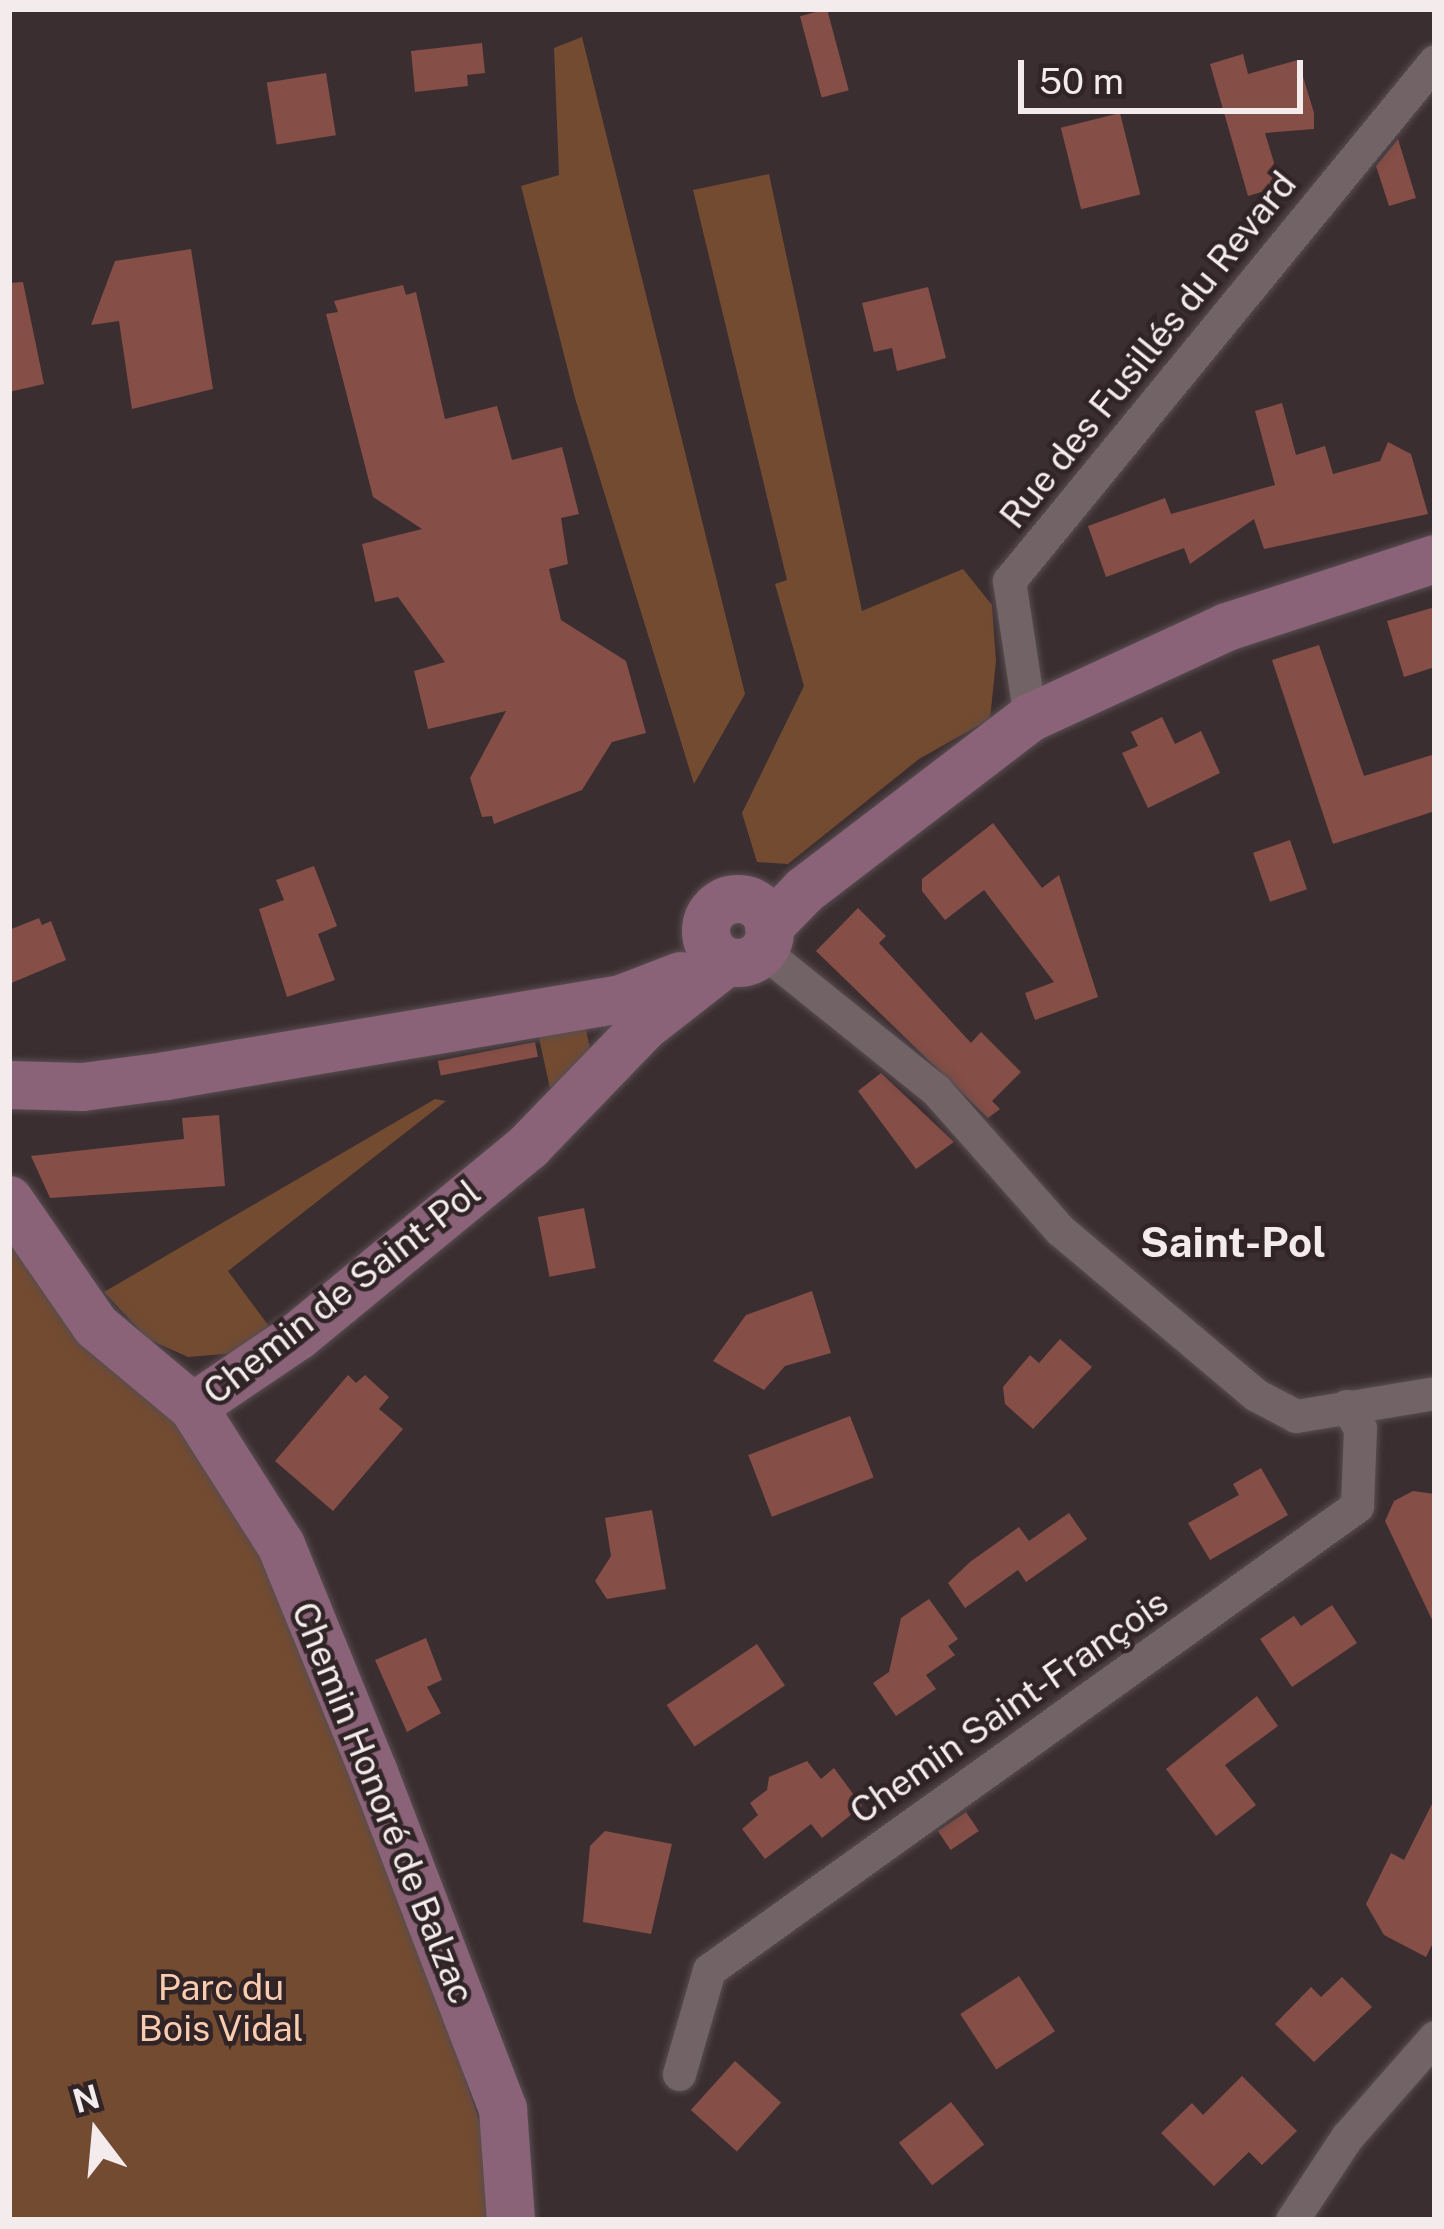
<!DOCTYPE html>
<html>
<head>
<meta charset="utf-8">
<style>
  body { margin:0 }
  #map { position:relative; width:1444px; height:2229px; overflow:hidden; background:#3b2e31; font-family:"Public Sans",sans-serif }
  div>[style] { position:absolute }
  [style*='--x'] { left:calc(var(--x)*1px); top:calc(var(--y)*1px); width:calc(var(--w)*1px); rotate:calc(var(--a)*1deg) }
  .green>* { inset:0; background:#734b31 }
  .building>* { inset:0; background:#854e46; transform-origin:0 0 }
  .roads { filter:drop-shadow(0 0 3px #584d50) drop-shadow(0 0 3px #584d50) }
  .street>* { height:33px; margin:-16.5px; padding:0 16.5px; transform-origin:16.5px; border-radius:16.5px; background:#726366 }
  .secondary>* { height:48px; margin:-24px; padding:0 24px; transform-origin:24px; border-radius:24px; background:#8a6379 }
  .secondary>.ring { margin:-24px; padding:0; box-sizing:content-box; background:none; border:48px solid #8a6379; border-radius:50% }
  span { translate:-50% -50%; white-space:nowrap; text-align:center; line-height:1.15; -webkit-text-stroke:9px #312427; paint-order:stroke }
  .street-label { font-size:36px; color:#f3ebec }
  .park-label { font-size:36px; color:#facdb1 }
  .quarter-label { font-size:42px; color:#f3ebec; font-weight:700 }
  .frame { position:absolute; inset:0; border:12px solid #f3ebec; pointer-events:none }
  .north { position:absolute; left:36px; top:2073px; width:120px; height:120px; -webkit-text-stroke:9px #312427; paint-order:stroke; rotate:344deg; font-size:33px; font-weight:700; line-height:48px; text-align:center; color:#f3ebec }
  .north::after { content:''; display:block; margin:auto; width:42px; height:54px; background:#f3ebec; clip-path:polygon(50% 0,100% 100%,50% 72%,0 100%) }
  .scale { position:absolute; left:1018px; top:60px; width:285px; height:54px; box-sizing:border-box; border:6px solid #f3ebec; border-top:0; padding-left:15px; font-size:36px; line-height:42px; white-space:nowrap; color:#f3ebec; -webkit-text-stroke:9px #312427; paint-order:stroke }
</style>
</head>
<body>
<div id="map">
  <div class="green">
    <i style="clip-path:polygon(582px 37px,745px 694px,694px 784px,575px 398px,521px 186px,559px 175px,554px 48px)"></i>
    <i style="clip-path:polygon(769px 174px,862px 611px,963px 569px,992px 605px,996px 661px,990px 719px,919px 759px,788px 864px,757px 862px,742px 813px,804px 686px,775px 584px,787px 580px,693px 190px)"></i>
    <i style="clip-path:polygon(584px 1021px,592px 1057px,550px 1088px,537px 1029px)"></i>
    <i style="clip-path:polygon(435px 1099px,446px 1101px,228px 1271px,274px 1333px,236px 1353px,188px 1357px,148px 1339px,104px 1292px)"></i>
    <i style="clip-path:polygon(9px 1225px,175px 1413px,275px 1571px,420px 1945px,485px 2138px,491px 2220px,9px 2220px)"></i>
  </div>
  <div class="building">
    <i style="left:827px;top:9px;width:84px;height:28px;rotate:75deg"></i>
    <i style="clip-path:polygon(482px 43px,485px 73px,467px 75px,468px 86px,415px 92px,411px 51px)"></i>
    <i style="clip-path:polygon(1243px 54px,1248px 74px,1298px 60px,1314px 113px,1314px 129px,1265px 133px,1281px 186px,1248px 196px,1210px 64px)"></i>
    <i style="left:326px;top:73px;width:63px;height:60px;rotate:81deg"></i>
    <i style="left:1120px;top:113px;width:84px;height:61px;rotate:76deg"></i>
    <i style="clip-path:polygon(1398px 139px,1416px 198px,1389px 206px,1376px 166px)"></i>
    <i style="clip-path:polygon(191px 249px,213px 389px,132px 409px,119px 321px,91px 325px,115px 261px)"></i>
    <i style="clip-path:polygon(23px 282px,44px 384px,9px 392px,9px 283px)"></i>
    <i style="clip-path:polygon(403px 285px,406px 295px,416px 292px,445px 419px,497px 406px,512px 460px,562px 447px,579px 514px,561px 518px,568px 564px,549px 569px,561px 620px,626px 661px,646px 733px,612px 742px,582px 790px,494px 824px,492px 816px,482px 817px,470px 778px,506px 711px,428px 729px,414px 671px,445px 662px,398px 597px,375px 602px,362px 544px,422px 529px,373px 497px,326px 314px,338px 312px,334px 301px)"></i>
    <i style="clip-path:polygon(928px 287px,946px 358px,897px 371px,892px 348px,874px 352px,862px 303px)"></i>
    <i style="clip-path:polygon(1282px 403px,1296px 455px,1325px 446px,1333px 474px,1380px 461px,1388px 442px,1411px 454px,1428px 514px,1264px 549px,1254px 519px,1190px 564px,1184px 548px,1106px 577px,1088px 526px,1165px 498px,1171px 514px,1275px 485px,1255px 411px)"></i>
    <i style="clip-path:polygon(1435px 607px,1435px 667px,1404px 677px,1387px 621px)"></i>
    <i style="clip-path:polygon(1319px 645px,1364px 776px,1435px 754px,1435px 811px,1333px 844px,1272px 660px)"></i>
    <i style="clip-path:polygon(1162px 717px,1175px 744px,1201px 731px,1220px 773px,1148px 808px,1122px 753px,1138px 746px,1131px 732px)"></i>
    <i style="clip-path:polygon(993px 823px,1042px 888px,1059px 875px,1098px 997px,1035px 1020px,1025px 993px,1054px 982px,984px 890px,945px 920px,922px 891px,922px 879px)"></i>
    <i style="left:1290px;top:840px;width:52px;height:39px;rotate:71deg"></i>
    <i style="clip-path:polygon(314px 866px,337px 926px,318px 934px,335px 980px,287px 997px,259px 909px,284px 900px,276px 880px)"></i>
    <i style="clip-path:polygon(858px 908px,886px 936px,879px 943px,971px 1043px,981px 1032px,1021px 1072px,992px 1101px,1000px 1109px,988px 1118px,816px 951px)"></i>
    <i style="clip-path:polygon(39px 918px,42px 925px,51px 921px,66px 960px,9px 984px,9px 930px)"></i>
    <i style="left:535px;top:1042px;width:15px;height:99px;rotate:79deg"></i>
    <i style="clip-path:polygon(881px 1073px,954px 1142px,916px 1169px,858px 1091px)"></i>
    <i style="clip-path:polygon(219px 1115px,225px 1186px,50px 1198px,31px 1156px,184px 1139px,182px 1118px)"></i>
    <i style="left:584px;top:1208px;width:61px;height:47px;rotate:79deg"></i>
    <i style="clip-path:polygon(812px 1291px,831px 1353px,785px 1366px,764px 1390px,713px 1361px,746px 1315px)"></i>
    <i style="clip-path:polygon(1060px 1339px,1092px 1367px,1033px 1429px,1005px 1404px,1003px 1387px,1030px 1355px,1039px 1363px)"></i>
    <i style="clip-path:polygon(348px 1375px,356px 1383px,365px 1375px,389px 1397px,379px 1409px,403px 1429px,333px 1511px,275px 1461px)"></i>
    <i style="left:850px;top:1416px;width:66px;height:109px;rotate:69deg"></i>
    <i style="clip-path:polygon(1261px 1468px,1288px 1515px,1210px 1560px,1188px 1523px,1239px 1495px,1233px 1484px)"></i>
    <i style="clip-path:polygon(1413px 1491px,1435px 1494px,1435px 1626px,1385px 1521px,1394px 1501px)"></i>
    <i style="clip-path:polygon(652px 1510px,666px 1589px,607px 1599px,595px 1581px,611px 1556px,605px 1518px)"></i>
    <i style="clip-path:polygon(1069px 1513px,1087px 1539px,1026px 1582px,1018px 1570px,965px 1608px,948px 1583px,970px 1562px,1019px 1527px,1029px 1541px)"></i>
    <i style="clip-path:polygon(929px 1599px,958px 1639px,948px 1646px,955px 1655px,926px 1675px,936px 1689px,896px 1716px,873px 1683px,889px 1672px,901px 1618px)"></i>
    <i style="clip-path:polygon(1332px 1605px,1357px 1643px,1292px 1687px,1260px 1639px,1294px 1616px,1301px 1626px)"></i>
    <i style="clip-path:polygon(426px 1638px,442px 1680px,427px 1687px,441px 1713px,407px 1732px,375px 1660px)"></i>
    <i style="left:757px;top:1644px;width:50px;height:109px;rotate:56deg"></i>
    <i style="clip-path:polygon(1257px 1696px,1278px 1726px,1225px 1765px,1256px 1805px,1216px 1836px,1166px 1769px)"></i>
    <i style="clip-path:polygon(807px 1761px,821px 1779px,834px 1768px,862px 1806px,822px 1838px,811px 1824px,765px 1859px,742px 1829px,758px 1815px,750px 1803px,767px 1790px,769px 1777px)"></i>
    <i style="clip-path:polygon(1435px 1798px,1435px 1939px,1426px 1957px,1384px 1935px,1366px 1904px,1391px 1853px,1404px 1860px)"></i>
    <i style="left:966px;top:1812px;width:23px;height:34px;rotate:56deg"></i>
    <i style="clip-path:polygon(605px 1831px,672px 1844px,651px 1934px,583px 1922px,590px 1846px)"></i>
    <i style="left:1019px;top:1976px;width:66px;height:70px;rotate:57deg"></i>
    <i style="clip-path:polygon(1342px 1977px,1372px 2007px,1314px 2062px,1275px 2024px,1311px 1987px,1321px 1997px)"></i>
    <i style="left:735px;top:2061px;width:62px;height:66px;rotate:42deg"></i>
    <i style="clip-path:polygon(1242px 2076px,1297px 2131px,1262px 2165px,1249px 2152px,1214px 2186px,1161px 2133px,1192px 2103px,1203px 2115px)"></i>
    <i style="left:951px;top:2102px;width:54px;height:66px;rotate:52deg"></i>
  </div>
  <div class="roads">
    <div class="street">
      <i style="--x:1030;--y:718;--w:139;--a:-98.7"></i>
      <i style="--x:1009;--y:581;--w:672;--a:-50.67"></i>
      <i style="--x:763;--y:951;--w:222;--a:38.8"></i>
      <i style="--x:936;--y:1090;--w:187;--a:48.5"></i>
      <i style="--x:1060;--y:1230;--w:256;--a:40.1"></i>
      <i style="--x:1256;--y:1395;--w:45;--a:27.7"></i>
      <i style="--x:1296;--y:1416;--w:141;--a:-9.4"></i>
      <i style="--x:679;--y:2074;--w:108;--a:-73.9"></i>
      <i style="--x:709;--y:1970;--w:797;--a:-35.6"></i>
      <i style="--x:1357;--y:1506;--w:78;--a:-87.8"></i>
      <i style="--x:1360;--y:1428;--w:26;--a:-122"></i>
      <i style="--x:1292;--y:2220;--w:100;--a:-56.5"></i>
      <i style="--x:1347;--y:2137;--w:133;--a:-48.7"></i>
    </div>
    <div class="secondary">
      <i class="ring" style="left:706px;top:899px;width:16px;height:16px"></i>
      <i style="--x:769;--y:927;--w:52;--a:-45.8"></i>
      <i style="--x:805;--y:890;--w:283;--a:-37.4"></i>
      <i style="--x:1030;--y:718;--w:217;--a:-24.8"></i>
      <i style="--x:1227;--y:627;--w:219;--a:-18.1"></i>
      <i style="--x:9;--y:1085;--w:74;--a:1.5"></i>
      <i style="--x:83;--y:1087;--w:84;--a:-7.5"></i>
      <i style="--x:166;--y:1076;--w:461;--a:-9.6"></i>
      <i style="--x:621;--y:999;--w:64;--a:-21"></i>
      <i style="--x:9;--y:1200;--w:153;--a:55.4"></i>
      <i style="--x:96;--y:1326;--w:126;--a:39.9"></i>
      <i style="--x:193;--y:1407;--w:127;--a:-34.1"></i>
      <i style="--x:298;--y:1336;--w:299;--a:-39.4"></i>
      <i style="--x:529;--y:1146;--w:167;--a:-46"></i>
      <i style="--x:645;--y:1026;--w:104;--a:-38"></i>
      <i style="--x:193;--y:1407;--w:164;--a:57.5"></i>
      <i style="--x:281;--y:1545;--w:246;--a:67.8"></i>
      <i style="--x:374;--y:1773;--w:360;--a:69"></i>
      <i style="--x:503;--y:2109;--w:111;--a:85.9"></i>
    </div>
  </div>
  <div class="street-label">
    <span style="left:1148px;top:350px;rotate:-51deg">Rue des Fusillés du Revard</span>
    <span style="left:342px;top:1292px;rotate:-38deg">Chemin de Saint-Pol</span>
    <span style="left:1009px;top:1707px;rotate:-35deg">Chemin Saint-François</span>
    <span style="left:383px;top:1803px;rotate:68deg">Chemin Honoré de Balzac</span>
  </div>
  <div class="park-label">
    <span style="left:221px;top:2008px">Parc du<br>Bois Vidal</span>
  </div>
  <div class="quarter-label">
    <span style="left:1233px;top:1242px">Saint-Pol</span>
  </div>
  <div class="frame"></div>
  <div class="north">N</div>
  <div class="scale">50 m</div>
</div>
</body>
</html>
